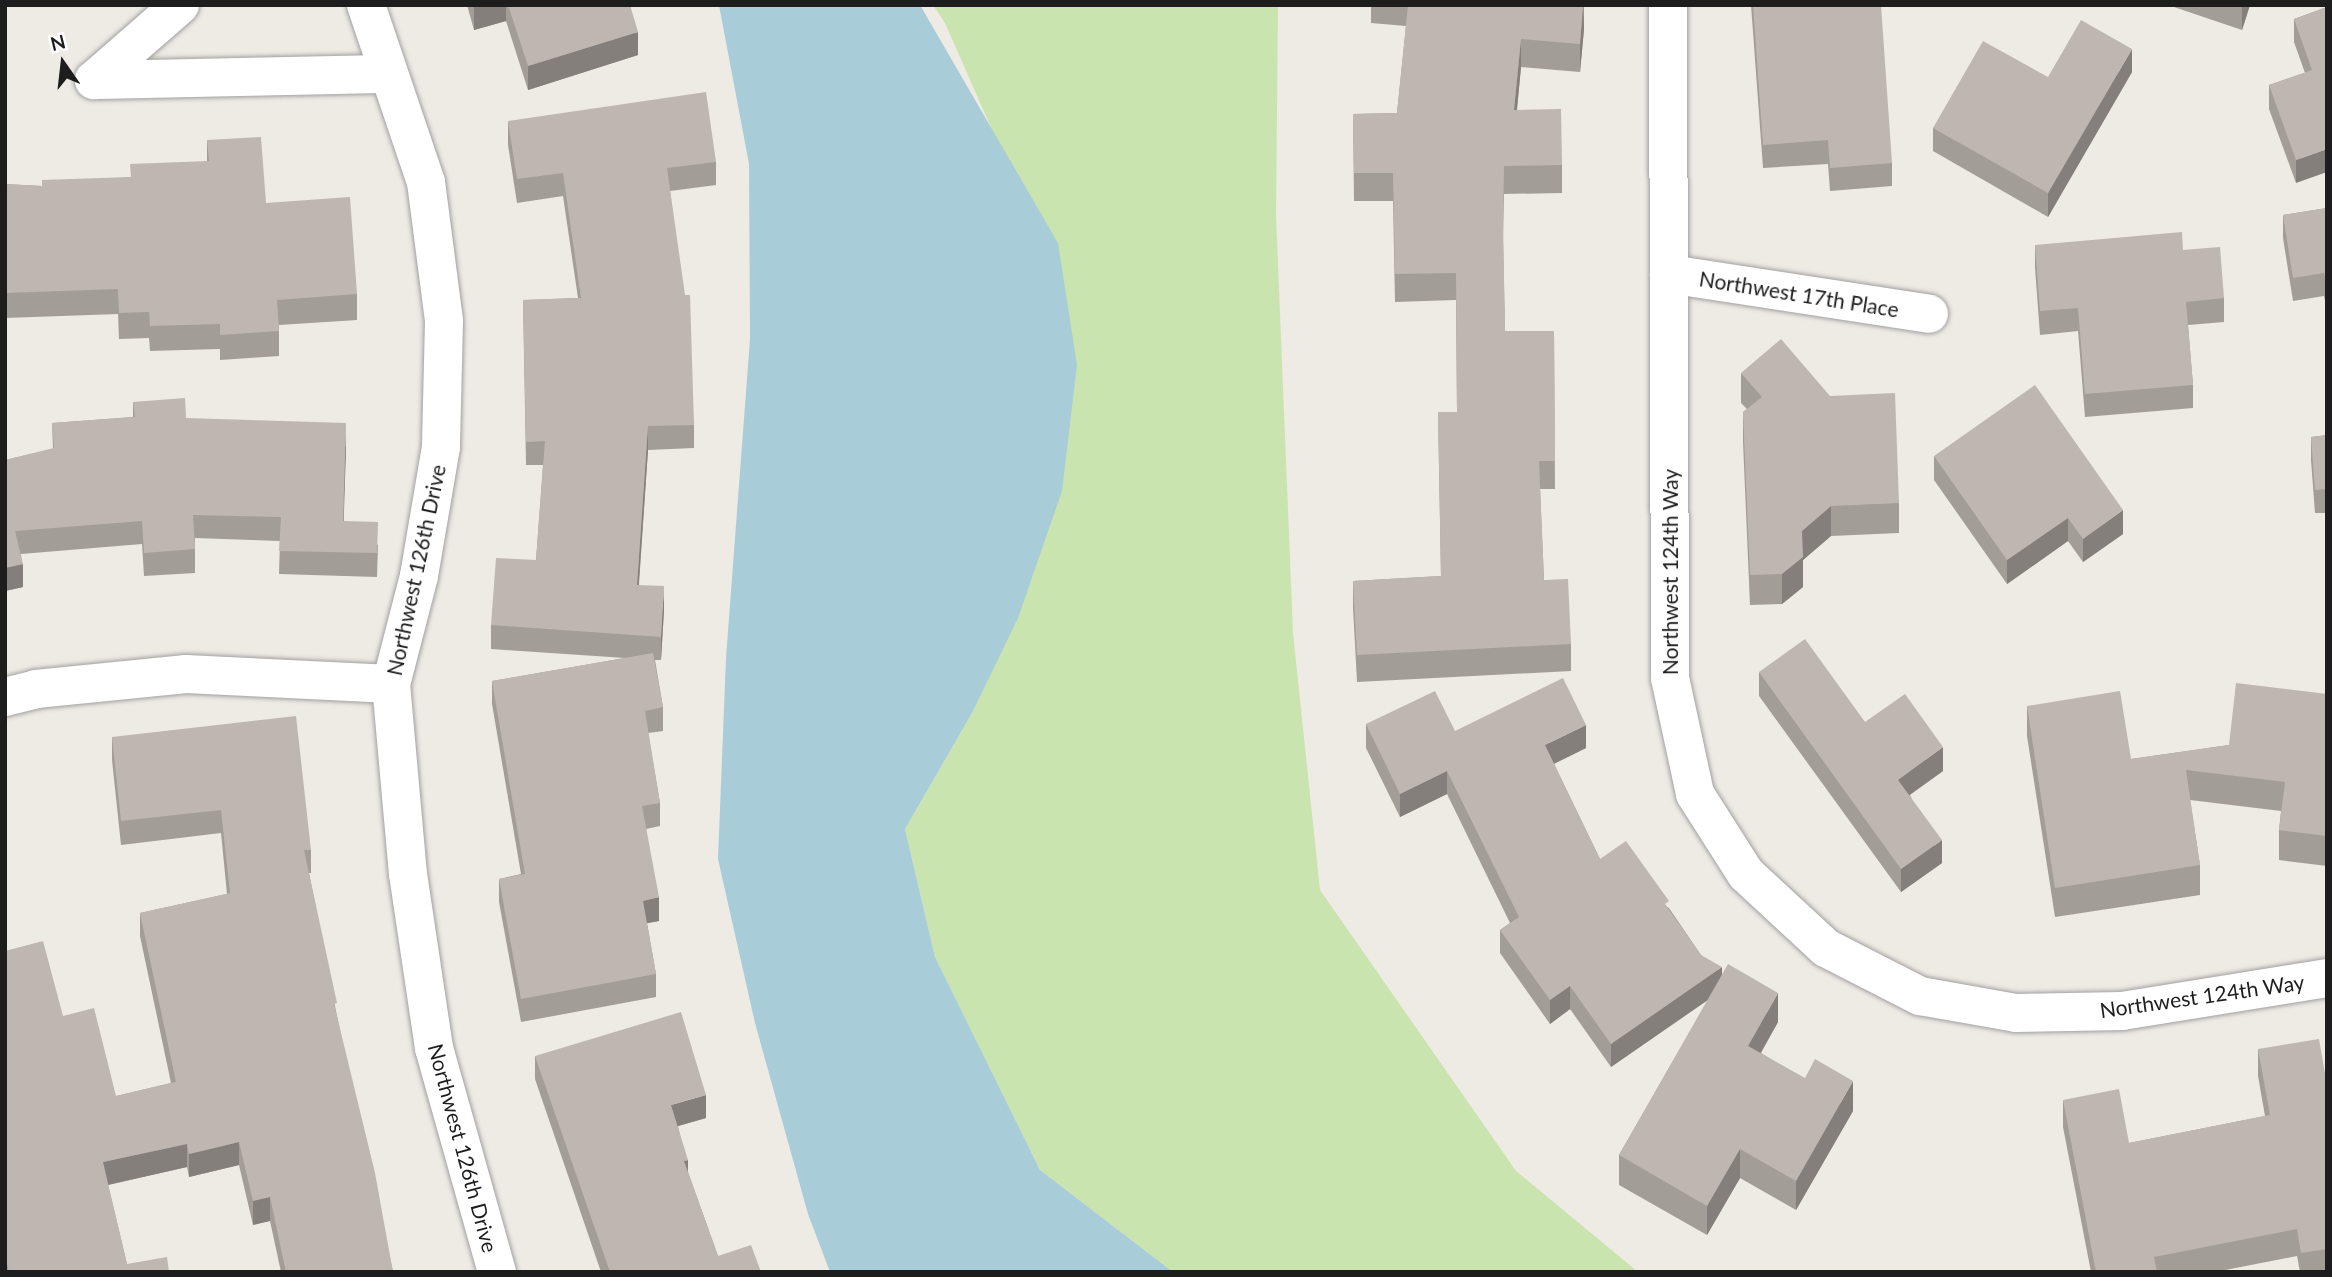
<!DOCTYPE html>
<html>
<head>
<meta charset="utf-8">
<style>
  body { margin:0 }
  #map { position:relative; width:2332px; height:1277px; overflow:hidden; background:#eeeae4; font-family:Lato,sans-serif }
  div>[style] { position:absolute }
  [style*='--x'] { left:calc(var(--x)*1px); top:calc(var(--y)*1px); width:calc(var(--w)*1px); rotate:calc(var(--a)*1deg) }
  .grass>* { inset:0; background:#c9e4ae }
  .water>* { inset:0; background:#a8cdd8 }
  .roads { filter:drop-shadow(0 0 2px #a1a1a1) drop-shadow(0 0 2px #a1a1a1) }
  .street>* { height:38px; margin:-19px; padding:0 19px; transform-origin:19px; border-radius:19px; background:#fff }
  .wall>* { inset:0; background:#a39d98 }
  .shaded-wall>* { inset:0; background:#857f7c }
  .building>* { inset:0; background:#beb6b1 }
  span { translate:-50% -50%; white-space:nowrap; text-align:center; line-height:1.15; -webkit-text-stroke:6px #fff; paint-order:stroke }
  .street-label { font-size:21px; color:#1d1d1d }
  .frame { position:absolute; inset:0; border:7px solid #1d1d1d; pointer-events:none }
  .north { position:absolute; left:28px; top:28px; width:70px; height:70px; -webkit-text-stroke:5px #fff; paint-order:stroke; rotate:346deg; font-size:19px; font-weight:700; line-height:28px; text-align:center; color:#1d1d1d }
  .north::after { content:''; display:block; margin:auto; width:24px; height:32px; background:#1d1d1d; clip-path:polygon(50% 0,100% 100%,50% 72%,0 100%) }
</style>
</head>
<body>
<div id="map">
  <div class="grass">
    <i style="clip-path:polygon(933px 5px,1278px 5px,1276px 215px,1293px 633px,1320px 890px,1516px 1171px,1638px 1272px,1173px 1272px,1040px 1170px,935px 957px,905px 829px,972px 713px,1058px 243px,997px 141px,945px 23px)"></i>
  </div>
  <div class="water">
    <i style="clip-path:polygon(719px 5px,920px 5px,1058px 243px,1077px 365px,1062px 491px,1018px 618px,972px 713px,905px 829px,935px 957px,1040px 1170px,1173px 1272px,830px 1272px,808px 1214px,755px 1023px,718px 859px,726px 658px,750px 339px,749px 164px)"></i>
  </div>
  <div class="roads">
    <div class="street">
      <i style="--x:366;--y:5;--w:187;--a:71.3"></i>
      <i style="--x:426;--y:182;--w:140;--a:82.6"></i>
      <i style="--x:444;--y:321;--w:126;--a:91.4"></i>
      <i style="--x:441;--y:447;--w:131;--a:99.7"></i>
      <i style="--x:419;--y:576;--w:112;--a:104.5"></i>
      <i style="--x:391;--y:684;--w:191;--a:84.9"></i>
      <i style="--x:408;--y:874;--w:176;--a:81.5"></i>
      <i style="--x:434;--y:1048;--w:233;--a:74.3"></i>
      <i style="--x:1668;--y:5;--w:673;--a:89.83"></i>
      <i style="--x:1670;--y:678;--w:119;--a:77.8"></i>
      <i style="--x:1695;--y:794;--w:95;--a:57.5"></i>
      <i style="--x:1746;--y:874;--w:109;--a:42.8"></i>
      <i style="--x:1826;--y:948;--w:106;--a:27.1"></i>
      <i style="--x:1920;--y:996;--w:97;--a:10"></i>
      <i style="--x:2016;--y:1013;--w:106;--a:-1.1"></i>
      <i style="--x:2122;--y:1011;--w:208;--a:-9.1"></i>
      <i style="--x:94;--y:80;--w:293;--a:-1.2"></i>
      <i style="--x:94;--y:80;--w:114;--a:-41.1"></i>
      <i style="--x:1669;--y:274;--w:263;--a:8.7"></i>
      <i style="--x:5;--y:697;--w:32;--a:-14"></i>
      <i style="--x:36;--y:689;--w:151;--a:-5.7"></i>
      <i style="--x:186;--y:674;--w:205;--a:2.8"></i>
    </div>
  </div>
  <div class="wall">
    <i style="clip-path:polygon(467px 5px,630px 5px,638px 55px,528px 90px,506px 21px,474px 30px)"></i>
    <i style="clip-path:polygon(1371px 5px,1584px 5px,1584px 29px,1580px 72px,1521px 67px,1517px 110px,1562px 165px,1562px 193px,1504px 194px,1503px 240px,1505px 331px,1554px 331px,1555px 489px,1540px 489px,1544px 580px,1571px 644px,1571px 671px,1357px 682px,1353px 608px,1353px 581px,1441px 576px,1438px 412px,1457px 412px,1456px 300px,1395px 302px,1393px 201px,1354px 201px,1353px 114px,1397px 113px,1406px 26px,1371px 23px)"></i>
    <i style="clip-path:polygon(1751px 5px,1814px 5px,1892px 163px,1892px 186px,1830px 191px,1828px 164px,1763px 168px)"></i>
    <i style="clip-path:polygon(2168px 5px,2250px 5px,2242px 30px)"></i>
    <i style="clip-path:polygon(2327px 7px,2296px 183px,2269px 109px,2269px 85px,2305px 73px,2294px 42px,2294px 19px)"></i>
    <i style="clip-path:polygon(2132px 72px,2048px 217px,1933px 151px,1933px 128px,2048px 77px)"></i>
    <i style="clip-path:polygon(508px 121px,716px 162px,716px 185px,670px 191px,694px 425px,694px 448px,648px 450px,639px 585px,664px 610px,661px 660px,655px 660px,663px 707px,663px 731px,648px 733px,660px 803px,660px 826px,646px 829px,659px 921px,647px 923px,656px 974px,656px 997px,521px 1022px,499px 902px,499px 879px,521px 874px,492px 704px,492px 681px,625px 658px,491px 649px,491px 625px,536px 560px,543px 465px,526px 465px,523px 300px,578px 298px,563px 196px,517px 203px,508px 145px)"></i>
    <i style="clip-path:polygon(207px 140px,266px 203px,357px 294px,357px 320px,279px 325px,279px 356px,220px 360px,220px 349px,150px 351px,149px 338px,119px 339px,118px 314px,5px 318px,5px 184px,42px 186px,130px 177px,207px 161px)"></i>
    <i style="clip-path:polygon(2327px 208px,2327px 310px,2324px 296px,2293px 301px,2283px 238px,2283px 215px)"></i>
    <i style="clip-path:polygon(2035px 245px,2183px 250px,2224px 298px,2224px 322px,2188px 325px,2193px 385px,2193px 408px,2085px 417px,2078px 331px,2040px 335px,2035px 268px)"></i>
    <i style="clip-path:polygon(1741px 373px,1899px 503px,1899px 533px,1831px 536px,1803px 560px,1803px 587px,1782px 604px,1750px 605px,1743px 442px,1743px 412px,1747px 409px,1741px 403px)"></i>
    <i style="clip-path:polygon(133px 402px,186px 418px,346px 447px,343px 521px,378px 545px,377px 577px,279px 574px,280px 541px,195px 538px,195px 573px,144px 576px,142px 544px,21px 554px,23px 587px,5px 591px,5px 460px,53px 449px,52px 423px,133px 417px)"></i>
    <i style="clip-path:polygon(2327px 435px,2327px 513px,2315px 513px,2311px 460px,2311px 437px)"></i>
    <i style="clip-path:polygon(1934px 456px,2123px 534px,2083px 562px,2068px 541px,2007px 584px,1934px 480px)"></i>
    <i style="clip-path:polygon(1759px 672px,1865px 722px,1943px 771px,1910px 795px,1942px 863px,1901px 892px,1759px 696px)"></i>
    <i style="clip-path:polygon(2327px 694px,2327px 866px,2279px 860px,2279px 830px,2281px 811px,2190px 800px,2200px 865px,2200px 895px,2055px 917px,2027px 736px,2027px 706px,2131px 759px,2229px 745px)"></i>
    <i style="clip-path:polygon(1366px 724px,1455px 731px,1586px 748px,1554px 764px,1600px 859px,1669px 908px,1701px 955px,1722px 975px,1778px 1022px,1761px 1053px,1853px 1111px,1796px 1210px,1740px 1178px,1707px 1235px,1619px 1185px,1619px 1155px,1708px 1000px,1611px 1067px,1570px 1009px,1550px 1024px,1500px 953px,1500px 930px,1510px 923px,1447px 794px,1400px 817px,1366px 748px)"></i>
    <i style="clip-path:polygon(112px 737px,311px 850px,311px 873px,309px 873px,337px 1016px,393px 1272px,281px 1272px,270px 1221px,253px 1225px,239px 1165px,189px 1177px,187px 1167px,108px 1185px,127px 1264px,169px 1272px,5px 1272px,5px 951px,63px 1016px,116px 1096px,171px 1083px,140px 936px,140px 913px,227px 894px,221px 833px,121px 845px,112px 760px)"></i>
    <i style="clip-path:polygon(2258px 1049px,2327px 1085px,2327px 1272px,2300px 1272px,2297px 1256px,2215px 1272px,2091px 1272px,2063px 1127px,2063px 1100px,2129px 1143px,2265px 1116px,2258px 1076px)"></i>
    <i style="clip-path:polygon(535px 1056px,706px 1118px,678px 1126px,688px 1172px,718px 1256px,761px 1272px,601px 1272px,535px 1079px)"></i>
  </div>
  <div class="shaded-wall">
    <i style="clip-path:polygon(480px 5px,506px 5px,506px 21px,474px 30px,474px 7px)"></i>
    <i style="clip-path:polygon(1583px 5px,1584px 29px,1580px 72px,1580px 44px)"></i>
    <i style="clip-path:polygon(2242px 5px,2250px 5px,2242px 30px)"></i>
    <i style="clip-path:polygon(638px 32px,638px 55px,528px 90px,528px 66px)"></i>
    <i style="clip-path:polygon(1521px 39px,1521px 67px,1514px 138px,1514px 110px)"></i>
    <i style="clip-path:polygon(2132px 49px,2132px 72px,2048px 217px,2048px 193px)"></i>
    <i style="clip-path:polygon(2327px 149px,2327px 172px,2296px 183px,2296px 160px)"></i>
    <i style="clip-path:polygon(346px 423px,346px 447px,343px 544px,343px 521px)"></i>
    <i style="clip-path:polygon(648px 426px,648px 450px,637px 608px,637px 585px)"></i>
    <i style="clip-path:polygon(1831px 506px,1831px 536px,1803px 560px,1803px 587px,1782px 604px,1782px 574px,1802px 531px)"></i>
    <i style="clip-path:polygon(2123px 510px,2123px 534px,2083px 562px,2083px 539px)"></i>
    <i style="clip-path:polygon(2068px 518px,2068px 541px,2007px 584px,2007px 560px)"></i>
    <i style="clip-path:polygon(23px 564px,23px 587px,5px 591px,5px 568px)"></i>
    <i style="clip-path:polygon(664px 586px,664px 610px,661px 660px,661px 637px)"></i>
    <i style="clip-path:polygon(1586px 725px,1586px 748px,1545px 768px,1545px 745px)"></i>
    <i style="clip-path:polygon(1943px 747px,1943px 771px,1898px 803px,1898px 780px)"></i>
    <i style="clip-path:polygon(1447px 771px,1447px 794px,1400px 817px,1400px 794px)"></i>
    <i style="clip-path:polygon(1942px 840px,1942px 863px,1901px 892px,1901px 869px)"></i>
    <i style="clip-path:polygon(659px 897px,659px 921px,643px 924px,643px 901px)"></i>
    <i style="clip-path:polygon(1722px 967px,1722px 990px,1611px 1067px,1611px 1044px)"></i>
    <i style="clip-path:polygon(1570px 986px,1570px 1009px,1550px 1024px,1550px 1000px)"></i>
    <i style="clip-path:polygon(1778px 993px,1778px 1022px,1748px 1075px,1748px 1046px)"></i>
    <i style="clip-path:polygon(1853px 1081px,1853px 1111px,1796px 1210px,1796px 1181px)"></i>
    <i style="clip-path:polygon(706px 1095px,706px 1118px,671px 1128px,671px 1105px)"></i>
    <i style="clip-path:polygon(239px 1142px,239px 1165px,189px 1177px,189px 1154px)"></i>
    <i style="clip-path:polygon(187px 1144px,187px 1167px,103px 1186px,103px 1162px)"></i>
    <i style="clip-path:polygon(1740px 1149px,1740px 1178px,1707px 1235px,1707px 1206px)"></i>
    <i style="clip-path:polygon(688px 1160px,688px 1183px,684px 1161px)"></i>
    <i style="clip-path:polygon(270px 1197px,270px 1221px,253px 1225px,253px 1201px)"></i>
  </div>
  <div class="building">
    <i style="clip-path:polygon(508px 5px,630px 5px,638px 32px,528px 66px)"></i>
    <i style="clip-path:polygon(1408px 5px,1583px 5px,1580px 44px,1521px 39px,1514px 110px,1561px 109px,1562px 165px,1504px 166px,1503px 223px,1505px 331px,1554px 331px,1555px 461px,1539px 461px,1544px 580px,1568px 579px,1571px 644px,1357px 655px,1353px 581px,1441px 576px,1438px 412px,1457px 412px,1456px 273px,1395px 274px,1393px 173px,1354px 173px,1353px 114px,1397px 113px)"></i>
    <i style="clip-path:polygon(1753px 5px,1881px 5px,1892px 163px,1830px 168px,1828px 140px,1763px 145px)"></i>
    <i style="clip-path:polygon(2327px 7px,2327px 149px,2296px 160px,2269px 85px,2312px 70px,2294px 19px)"></i>
    <i style="clip-path:polygon(2081px 20px,2132px 49px,2048px 193px,1933px 128px,1983px 41px,2048px 77px)"></i>
    <i style="clip-path:polygon(706px 92px,716px 162px,667px 168px,685px 295px,690px 295px,694px 425px,648px 426px,637px 585px,664px 586px,661px 637px,491px 625px,496px 558px,536px 560px,545px 441px,526px 442px,523px 300px,581px 298px,563px 173px,517px 179px,508px 121px)"></i>
    <i style="clip-path:polygon(261px 137px,266px 203px,350px 197px,357px 294px,277px 300px,279px 331px,220px 335px,220px 324px,150px 326px,149px 312px,119px 313px,118px 289px,5px 293px,5px 184px,42px 186px,42px 180px,131px 177px,130px 164px,209px 161px,207px 140px)"></i>
    <i style="clip-path:polygon(2327px 208px,2327px 287px,2324px 273px,2293px 278px,2283px 215px)"></i>
    <i style="clip-path:polygon(2182px 232px,2183px 250px,2220px 247px,2224px 298px,2186px 302px,2193px 385px,2085px 394px,2078px 308px,2040px 311px,2035px 245px)"></i>
    <i style="clip-path:polygon(1781px 339px,1830px 396px,1895px 393px,1899px 503px,1831px 506px,1802px 531px,1803px 557px,1782px 574px,1750px 575px,1743px 412px,1762px 397px,1741px 373px)"></i>
    <i style="clip-path:polygon(2035px 385px,2123px 510px,2083px 539px,2068px 518px,2007px 560px,1934px 456px)"></i>
    <i style="clip-path:polygon(185px 398px,186px 418px,346px 423px,343px 521px,378px 522px,377px 553px,279px 551px,281px 517px,193px 515px,195px 549px,144px 553px,142px 521px,15px 531px,23px 564px,5px 568px,5px 460px,54px 448px,52px 423px,135px 417px,133px 402px)"></i>
    <i style="clip-path:polygon(2327px 435px,2327px 489px,2315px 490px,2311px 437px)"></i>
    <i style="clip-path:polygon(1805px 639px,1865px 722px,1905px 694px,1943px 747px,1898px 780px,1942px 840px,1901px 869px,1759px 672px)"></i>
    <i style="clip-path:polygon(653px 653px,663px 707px,645px 711px,660px 803px,642px 806px,659px 897px,643px 901px,656px 974px,521px 999px,499px 879px,525px 874px,492px 681px)"></i>
    <i style="clip-path:polygon(1563px 678px,1586px 725px,1545px 745px,1600px 859px,1626px 841px,1669px 901px,1665px 904px,1701px 955px,1722px 967px,1611px 1044px,1570px 986px,1550px 1000px,1500px 930px,1519px 917px,1447px 771px,1400px 794px,1366px 724px,1435px 691px,1455px 731px)"></i>
    <i style="clip-path:polygon(2236px 683px,2327px 694px,2327px 836px,2279px 830px,2285px 782px,2186px 770px,2200px 865px,2055px 888px,2027px 706px,2120px 691px,2131px 759px,2229px 745px)"></i>
    <i style="clip-path:polygon(296px 716px,311px 850px,304px 850px,337px 1003px,334px 1004px,375px 1173px,393px 1272px,286px 1272px,270px 1197px,253px 1201px,239px 1142px,189px 1154px,187px 1144px,103px 1162px,127px 1264px,167px 1257px,169px 1272px,9px 1272px,5px 1256px,5px 951px,43px 941px,63px 1016px,94px 1008px,116px 1096px,176px 1082px,140px 913px,230px 893px,221px 810px,121px 821px,112px 737px)"></i>
    <i style="clip-path:polygon(1728px 964px,1778px 993px,1748px 1046px,1805px 1078px,1815px 1059px,1853px 1081px,1796px 1181px,1740px 1149px,1707px 1206px,1619px 1155px)"></i>
    <i style="clip-path:polygon(681px 1012px,706px 1095px,671px 1105px,688px 1160px,684px 1161px,718px 1256px,751px 1245px,761px 1272px,610px 1272px,535px 1056px)"></i>
    <i style="clip-path:polygon(2319px 1039px,2327px 1085px,2327px 1249px,2301px 1253px,2297px 1229px,2154px 1257px,2157px 1272px,2096px 1272px,2063px 1100px,2119px 1089px,2129px 1143px,2270px 1115px,2258px 1049px)"></i>
  </div>
  <div class="street-label">
    <span style="left:1799px;top:294px;rotate:9deg">Northwest 17th Place</span>
    <span style="left:416px;top:570px;rotate:-78deg">Northwest 126th Drive</span>
    <span style="left:1670px;top:572px;rotate:-90deg">Northwest 124th Way</span>
    <span style="left:2202px;top:996px;rotate:-8deg">Northwest 124th Way</span>
    <span style="left:463px;top:1148px;rotate:75deg">Northwest 126th Drive</span>
  </div>
  <div class="frame"></div>
  <div class="north">N</div>
</div>
</body>
</html>
